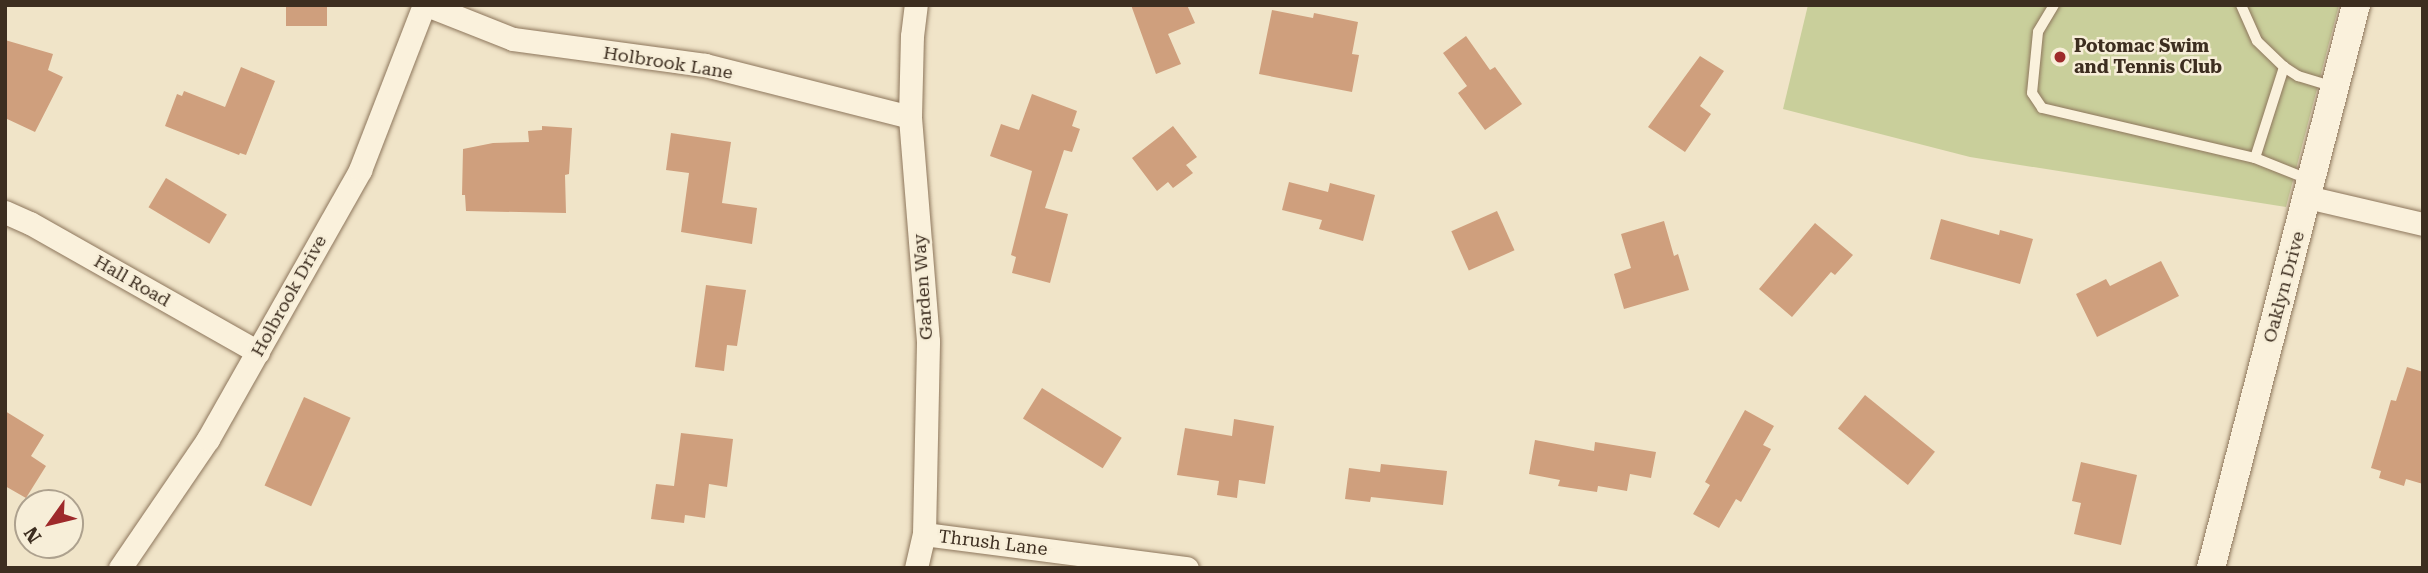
<!DOCTYPE html>
<html>
<head>
<meta charset="utf-8">
<style>
  body { margin:0 }
  #map { position:relative; width:2428px; height:573px; overflow:hidden; background:#f0e4c8; font-family:"Roboto Serif",serif }
  div>[style] { position:absolute }
  [style*='--x'] { left:calc(var(--x)*1px); top:calc(var(--y)*1px); width:calc(var(--w)*1px); rotate:calc(var(--a)*1deg) }
  .green>* { inset:0; background:#c9cf9b }
  .building>* { inset:0; background:#cf9f7d; transform-origin:0 0 }
  .roads { filter:drop-shadow(0 0 2px #8d765c) drop-shadow(0 0 2px #8d765c) }
  .service>* { height:10px; margin:-5px; padding:0 5px; transform-origin:5px; border-radius:5px; background:#faf1dc }
  .minor>* { height:23px; margin:-11.5px; padding:0 11.5px; transform-origin:11.5px; border-radius:11.5px; background:#faf1dc }
  .tertiary>* { height:28px; margin:-14px; padding:0 14px; transform-origin:14px; border-radius:14px; background:#faf1dc }
  .dots>* { width:19px; height:19px; translate:-50% -50%; box-sizing:border-box; border:4px solid #f7eed8; border-radius:50% }
  span { translate:-50% -50%; white-space:nowrap; text-align:center; line-height:1.15; -webkit-text-stroke:5px #f7eed8; paint-order:stroke }
  .poi-label { font-size:18px; color:#3d2e20; font-weight:700 }
  .left { translate:0 -50%; text-align:left }
  .street-label { font-size:18px; color:#3d2e20 }
  .frame { position:absolute; inset:0; border:7px solid #3d2e20; pointer-events:none }
  .north { position:absolute; left:14px; top:489px; width:70px; height:70px; box-sizing:border-box; background:#f7eed8; border:2px solid #ada18e; border-radius:50%; rotate:236deg; font-size:19px; font-weight:700; line-height:28px; text-align:center; color:#3d2e20 }
  .north::after { content:''; display:block; margin:auto; width:24px; height:32px; background:#9e2a2b; clip-path:polygon(50% 0,100% 100%,50% 72%,0 100%) }
</style>
</head>
<body>
<div id="map">
  <div class="green">
    <i style="clip-path:polygon(1808px 5px,2339px 5px,2286px 207px,1970px 157px,1783px 109px)"></i>
  </div>
  <div class="building">
    <i style="left:286px;top:5px;width:41px;height:21px"></i>
    <i style="clip-path:polygon(1131px 5px,1187px 5px,1195px 23px,1168px 34px,1181px 64px,1156px 74px)"></i>
    <i style="clip-path:polygon(1272px 10px,1313px 18px,1314px 13px,1358px 22px,1352px 54px,1359px 55px,1352px 92px,1259px 74px)"></i>
    <i style="clip-path:polygon(1466px 36px,1490px 70px,1495px 67px,1522px 104px,1485px 130px,1458px 93px,1467px 86px,1443px 53px)"></i>
    <i style="clip-path:polygon(5px 40px,53px 54px,48px 70px,63px 77px,35px 132px,5px 118px)"></i>
    <i style="clip-path:polygon(1700px 56px,1724px 71px,1700px 106px,1711px 114px,1685px 152px,1648px 127px)"></i>
    <i style="clip-path:polygon(241px 67px,275px 81px,246px 155px,240px 153px,239px 155px,165px 126px,177px 94px,182px 96px,184px 91px,225px 107px)"></i>
    <i style="clip-path:polygon(1032px 94px,1077px 111px,1072px 126px,1080px 129px,1072px 152px,1064px 150px,1045px 208px,1068px 214px,1050px 283px,1012px 273px,1016px 257px,1011px 255px,1032px 171px,990px 156px,1001px 124px,1019px 130px)"></i>
    <i style="clip-path:polygon(542px 126px,572px 128px,569px 174px,565px 175px,566px 213px,466px 211px,465px 195px,462px 195px,463px 149px,493px 143px,529px 142px,528px 131px,542px 130px)"></i>
    <i style="clip-path:polygon(1173px 126px,1197px 157px,1186px 165px,1193px 173px,1173px 188px,1168px 182px,1157px 191px,1132px 158px)"></i>
    <i style="clip-path:polygon(671px 133px,731px 142px,722px 203px,757px 208px,752px 244px,681px 232px,689px 173px,666px 170px)"></i>
    <i style="left:166px;top:178px;width:71px;height:34px;rotate:31deg"></i>
    <i style="clip-path:polygon(1289px 182px,1328px 192px,1330px 183px,1375px 195px,1363px 241px,1319px 229px,1322px 220px,1282px 210px)"></i>
    <i style="left:1497px;top:211px;width:43px;height:50px;rotate:66deg"></i>
    <i style="clip-path:polygon(1941px 219px,1999px 235px,2000px 230px,2033px 239px,2020px 284px,1930px 259px)"></i>
    <i style="clip-path:polygon(1664px 221px,1674px 256px,1678px 254px,1689px 290px,1624px 309px,1614px 274px,1631px 268px,1621px 234px)"></i>
    <i style="clip-path:polygon(1815px 223px,1853px 255px,1835px 275px,1831px 272px,1792px 317px,1759px 289px)"></i>
    <i style="clip-path:polygon(2161px 261px,2179px 296px,2097px 337px,2076px 294px,2106px 279px,2110px 286px)"></i>
    <i style="clip-path:polygon(706px 285px,746px 290px,737px 346px,727px 345px,724px 371px,695px 367px)"></i>
    <i style="clip-path:polygon(2407px 367px,2423px 372px,2423px 484px,2406px 479px,2404px 486px,2379px 478px,2381px 471px,2371px 468px,2391px 400px,2396px 401px)"></i>
    <i style="left:1042px;top:388px;width:94px;height:36px;rotate:32deg"></i>
    <i style="left:1865px;top:395px;width:90px;height:43px;rotate:39deg"></i>
    <i style="left:304px;top:397px;width:51px;height:97px;rotate:24deg"></i>
    <i style="clip-path:polygon(1745px 410px,1774px 426px,1763px 445px,1771px 449px,1741px 502px,1736px 499px,1719px 528px,1693px 514px,1710px 485px,1705px 482px)"></i>
    <i style="clip-path:polygon(5px 411px,44px 435px,31px 456px,46px 466px,26px 498px,5px 486px)"></i>
    <i style="clip-path:polygon(1234px 419px,1274px 426px,1265px 484px,1239px 480px,1237px 498px,1217px 495px,1219px 481px,1177px 475px,1185px 428px,1232px 436px)"></i>
    <i style="clip-path:polygon(681px 433px,733px 439px,727px 487px,709px 484px,705px 518px,685px 515px,684px 523px,651px 519px,656px 484px,674px 486px)"></i>
    <i style="clip-path:polygon(1535px 440px,1594px 451px,1595px 442px,1656px 452px,1651px 478px,1630px 474px,1627px 491px,1598px 486px,1597px 492px,1558px 486px,1560px 480px,1529px 474px)"></i>
    <i style="clip-path:polygon(2081px 462px,2137px 475px,2121px 545px,2074px 534px,2081px 503px,2072px 501px)"></i>
    <i style="clip-path:polygon(1381px 464px,1447px 471px,1443px 505px,1371px 497px,1370px 502px,1345px 499px,1349px 468px,1380px 472px)"></i>
  </div>
  <div class="roads">
    <div class="service">
      <i style="--x:2054;--y:5;--w:31;--a:121"></i>
      <i style="--x:2038;--y:32;--w:61;--a:95.6"></i>
      <i style="--x:2032;--y:93;--w:18;--a:56"></i>
      <i style="--x:2042;--y:108;--w:219;--a:13.2"></i>
      <i style="--x:2255;--y:158;--w:59;--a:21.8"></i>
      <i style="--x:2241;--y:5;--w:39;--a:66"></i>
      <i style="--x:2257;--y:41;--w:37;--a:44"></i>
      <i style="--x:2284;--y:67;--w:17;--a:33"></i>
      <i style="--x:2298;--y:76;--w:37;--a:17"></i>
      <i style="--x:2255;--y:158;--w:96;--a:-72.3"></i>
    </div>
    <div class="minor">
      <i style="--x:427;--y:5;--w:92;--a:21.6"></i>
      <i style="--x:513;--y:39;--w:194;--a:7.7"></i>
      <i style="--x:705;--y:65;--w:211;--a:14.2"></i>
      <i style="--x:2307;--y:197;--w:119;--a:13.1"></i>
      <i style="--x:5;--y:212;--w:27;--a:24"></i>
      <i style="--x:30;--y:223;--w:262;--a:29.5"></i>
      <i style="--x:924;--y:534;--w:265;--a:7.4"></i>
      <i style="--x:120;--y:568;--w:156;--a:-55.7"></i>
      <i style="--x:208;--y:439;--w:309;--a:-60.5"></i>
      <i style="--x:360;--y:170;--w:177;--a:-68.8"></i>
      <i style="--x:916;--y:568;--w:35;--a:-77"></i>
      <i style="--x:924;--y:534;--w:193;--a:-88.8"></i>
      <i style="--x:928;--y:341;--w:225;--a:-94.6"></i>
      <i style="--x:910;--y:117;--w:81;--a:-88.6"></i>
      <i style="--x:912;--y:36;--w:31;--a:-83"></i>
    </div>
    <div class="tertiary">
      <i style="--x:2211;--y:568;--w:581;--a:-75.56"></i>
    </div>
  </div>
  <div class="dots">
    <i style="left:2060px;top:57px;background:#9e2a2b"></i>
  </div>
  <div class="poi-label">
    <span class="left" style="left:2074px;top:57px">Potomac Swim<br>and Tennis Club</span>
  </div>
  <div class="street-label">
    <span style="left:668px;top:63px;rotate:9deg">Holbrook Lane</span>
    <span style="left:132px;top:281px;rotate:30deg">Hall Road</span>
    <span style="left:923px;top:287px;rotate:-94deg">Garden Way</span>
    <span style="left:2284px;top:287px;rotate:-75deg">Oaklyn Drive</span>
    <span style="left:289px;top:296px;rotate:-61deg">Holbrook Drive</span>
    <span style="left:993px;top:543px;rotate:7deg">Thrush Lane</span>
  </div>
  <div class="frame"></div>
  <div class="north">N</div>
</div>
</body>
</html>
